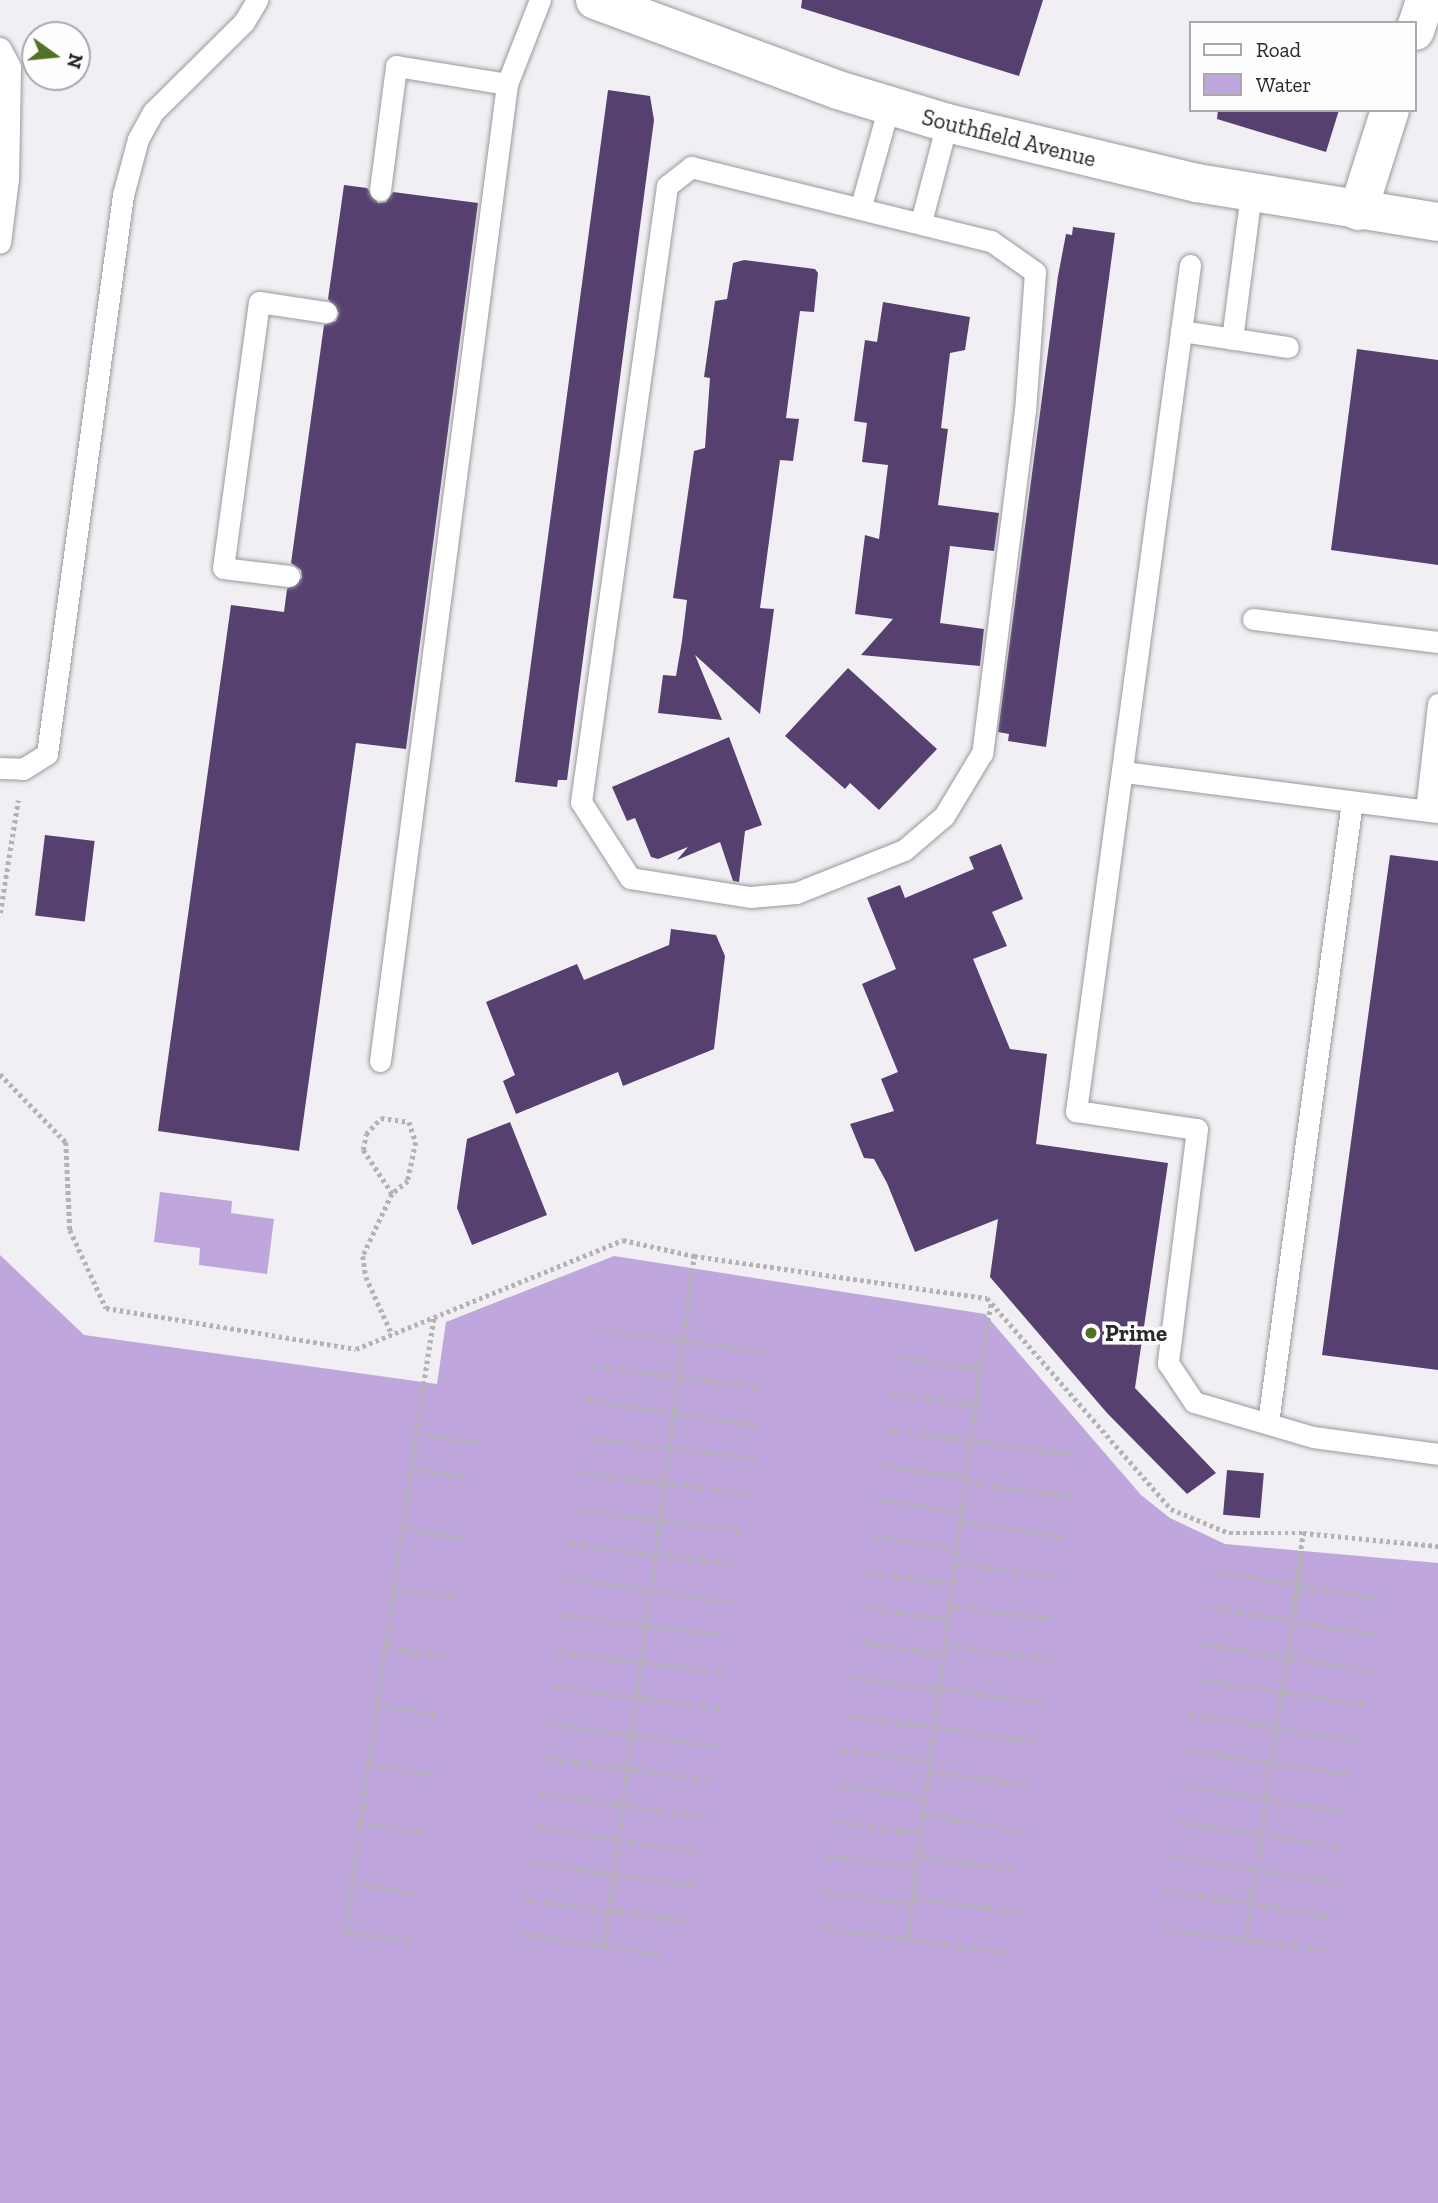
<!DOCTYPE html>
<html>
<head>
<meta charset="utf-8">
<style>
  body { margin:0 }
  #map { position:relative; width:1438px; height:2203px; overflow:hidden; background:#f1eff3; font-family:"Zilla Slab",serif }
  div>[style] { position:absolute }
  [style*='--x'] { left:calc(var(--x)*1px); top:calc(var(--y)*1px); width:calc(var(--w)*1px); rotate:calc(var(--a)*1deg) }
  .water>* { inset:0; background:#bfa6dd }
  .building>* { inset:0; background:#564070; transform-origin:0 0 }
  .path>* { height:4.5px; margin-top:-2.25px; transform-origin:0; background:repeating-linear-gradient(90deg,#b3b2b5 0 3.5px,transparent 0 7px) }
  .roads { filter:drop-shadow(0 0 2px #9a999c) drop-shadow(0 0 2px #9a999c) }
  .lane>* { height:21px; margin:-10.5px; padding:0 10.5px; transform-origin:10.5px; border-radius:10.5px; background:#fff }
  .street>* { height:38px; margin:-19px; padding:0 19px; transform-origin:19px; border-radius:19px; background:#fff }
  .secondary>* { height:38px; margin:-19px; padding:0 19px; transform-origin:19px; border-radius:19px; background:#fff }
  .path-bridge>* { height:4.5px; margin-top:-2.25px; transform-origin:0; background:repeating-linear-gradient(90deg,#b3b2b5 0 3.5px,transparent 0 7px) }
  .dots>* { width:19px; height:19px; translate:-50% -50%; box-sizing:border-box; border:4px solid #fefdff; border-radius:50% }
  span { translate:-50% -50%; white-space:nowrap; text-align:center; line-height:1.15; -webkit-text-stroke:7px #fefdff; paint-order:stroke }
  .street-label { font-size:23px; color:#29292a }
  .poi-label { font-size:23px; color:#29292a; font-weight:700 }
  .left { translate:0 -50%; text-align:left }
  .legend { position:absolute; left:1189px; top:21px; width:228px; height:91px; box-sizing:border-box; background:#fefdff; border:2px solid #a9a8aa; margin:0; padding:9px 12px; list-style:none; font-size:21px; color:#29292a }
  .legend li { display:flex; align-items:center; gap:14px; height:35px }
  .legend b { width:35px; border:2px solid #a9a8aa }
  .north { position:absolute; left:21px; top:21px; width:70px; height:70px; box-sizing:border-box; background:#fefdff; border:2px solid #a9a8aa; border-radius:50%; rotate:105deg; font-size:19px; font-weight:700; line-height:28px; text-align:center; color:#29292a }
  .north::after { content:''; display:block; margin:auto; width:24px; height:32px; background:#537126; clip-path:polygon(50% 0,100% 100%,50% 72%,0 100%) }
</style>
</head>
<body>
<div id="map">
  <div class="water">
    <i style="clip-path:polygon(160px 1192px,232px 1201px,231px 1213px,274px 1219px,267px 1274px,199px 1265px,200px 1248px,154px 1242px)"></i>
    <i style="clip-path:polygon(0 1255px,84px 1335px,437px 1384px,446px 1322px,614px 1256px,985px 1314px,1141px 1495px,1170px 1518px,1225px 1544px,1438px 1563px,1438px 2203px,0 2203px)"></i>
  </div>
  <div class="building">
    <i style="clip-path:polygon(802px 0,1043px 0,1019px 76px,801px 8px)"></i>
    <i style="clip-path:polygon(608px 90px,650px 96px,654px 120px,567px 780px,558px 780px,557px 787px,515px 782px)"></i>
    <i style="clip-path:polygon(1218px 110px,1339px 110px,1326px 152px,1217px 119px)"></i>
    <i style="clip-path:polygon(344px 185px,367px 188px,378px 203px,386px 202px,393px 192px,478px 203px,406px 749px,356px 743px,299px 1151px,158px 1131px,231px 605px,284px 612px,287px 589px,302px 578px,301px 570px,291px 563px,324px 325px,336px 321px,339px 313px,328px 299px)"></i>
    <i style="clip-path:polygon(1073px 227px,1115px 233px,1046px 747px,1008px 741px,1009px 734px,998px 732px,1058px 276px,1066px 234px,1072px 235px)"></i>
    <i style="clip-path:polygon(744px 260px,815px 269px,818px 273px,814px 312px,800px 311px,786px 418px,799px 419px,793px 461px,780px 460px,760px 608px,774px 609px,760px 714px,695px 655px,722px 720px,658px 713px,663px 675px,676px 676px,682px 641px,687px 600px,673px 598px,694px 451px,705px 448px,710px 378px,704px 377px,715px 301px,727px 299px,733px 263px)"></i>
    <i style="clip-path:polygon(883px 302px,970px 317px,965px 350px,950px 353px,941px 428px,948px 429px,938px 505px,999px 513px,994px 551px,950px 546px,940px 623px,984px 629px,980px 666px,861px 655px,893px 619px,855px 614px,865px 535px,879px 539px,888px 465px,862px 462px,867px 423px,854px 421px,865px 340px,877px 342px)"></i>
    <i style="clip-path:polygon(1357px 349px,1438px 360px,1438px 565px,1331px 550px)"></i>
    <i style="clip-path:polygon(848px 668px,937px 749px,879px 810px,850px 783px,845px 789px,785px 736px)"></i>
    <i style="clip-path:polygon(729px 737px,762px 825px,745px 831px,739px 882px,733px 881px,720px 842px,677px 860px,688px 847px,658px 859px,651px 857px,635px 818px,627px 821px,612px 787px)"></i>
    <i style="left:45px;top:835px;width:50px;height:81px;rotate:7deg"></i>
    <i style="clip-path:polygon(1001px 844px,1023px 899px,992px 912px,1007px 946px,973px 959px,1010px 1049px,1047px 1054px,1036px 1144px,1168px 1163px,1135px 1388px,1216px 1473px,1187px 1494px,1107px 1413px,990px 1277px,998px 1219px,915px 1252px,887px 1183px,874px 1159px,864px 1158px,850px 1124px,894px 1111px,881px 1079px,898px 1072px,862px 984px,896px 969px,867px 898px,900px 885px,905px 898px,974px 869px,969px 857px)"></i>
    <i style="clip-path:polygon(1390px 855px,1438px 861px,1438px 1370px,1322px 1355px)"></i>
    <i style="clip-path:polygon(671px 929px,716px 935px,725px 956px,714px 1049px,623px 1086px,618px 1072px,516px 1114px,503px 1081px,515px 1075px,486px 1002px,577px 964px,584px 980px,669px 945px)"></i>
    <i style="clip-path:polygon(510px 1122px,547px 1215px,472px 1245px,457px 1208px,467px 1139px)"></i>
    <i style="left:1227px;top:1470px;width:37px;height:45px;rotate:5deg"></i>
  </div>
  <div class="path">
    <i style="--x:0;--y:913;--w:114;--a:-80.9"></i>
    <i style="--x:0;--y:1074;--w:95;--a:45.9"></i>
    <i style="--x:66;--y:1142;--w:88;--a:87.4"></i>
    <i style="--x:70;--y:1230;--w:86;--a:65.2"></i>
    <i style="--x:106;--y:1308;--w:253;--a:9.3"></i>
    <i style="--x:356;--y:1349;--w:288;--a:-22.2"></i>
    <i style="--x:623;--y:1240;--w:73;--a:12.7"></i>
    <i style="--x:694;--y:1256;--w:296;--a:8.2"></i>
    <i style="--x:987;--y:1298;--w:280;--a:48.9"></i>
    <i style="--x:1171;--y:1509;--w:63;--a:22.5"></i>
    <i style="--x:1229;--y:1533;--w:74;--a:0"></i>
    <i style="--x:1303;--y:1533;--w:136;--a:5.5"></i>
    <i style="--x:392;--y:1194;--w:53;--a:-123.4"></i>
    <i style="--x:363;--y:1150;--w:16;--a:-79"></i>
    <i style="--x:366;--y:1134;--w:22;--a:-47"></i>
    <i style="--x:381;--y:1118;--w:28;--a:8"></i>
    <i style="--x:409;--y:1122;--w:21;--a:71"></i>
    <i style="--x:416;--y:1142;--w:40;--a:102"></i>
    <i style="--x:408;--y:1181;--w:21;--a:141"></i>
    <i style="--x:392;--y:1194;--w:68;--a:115.1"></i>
    <i style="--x:363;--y:1256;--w:21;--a:82"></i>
    <i style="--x:366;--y:1277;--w:63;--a:65.5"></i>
    <i style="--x:601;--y:1330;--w:166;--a:7.6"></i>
    <i style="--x:982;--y:1356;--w:54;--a:-80.4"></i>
    <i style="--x:897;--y:1357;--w:84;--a:8.2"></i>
    <i style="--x:592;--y:1366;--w:170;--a:7.1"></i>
    <i style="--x:891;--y:1393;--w:84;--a:8.2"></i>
    <i style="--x:588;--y:1400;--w:174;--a:8.3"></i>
    <i style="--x:887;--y:1429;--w:193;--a:7.8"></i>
    <i style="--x:416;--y:1433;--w:119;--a:-81.3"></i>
    <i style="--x:585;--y:1438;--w:170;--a:6.7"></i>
    <i style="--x:882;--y:1465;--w:84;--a:8.2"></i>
    <i style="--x:411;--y:1469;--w:63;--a:8.3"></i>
    <i style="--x:582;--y:1472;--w:165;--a:7.6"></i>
    <i style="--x:964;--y:1482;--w:108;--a:7.5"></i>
    <i style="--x:877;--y:1499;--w:85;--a:8.8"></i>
    <i style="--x:576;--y:1509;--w:167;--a:7.5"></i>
    <i style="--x:959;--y:1521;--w:107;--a:8.6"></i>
    <i style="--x:403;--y:1528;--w:63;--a:9.2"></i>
    <i style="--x:874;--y:1536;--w:83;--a:8.3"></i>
    <i style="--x:570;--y:1544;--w:167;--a:6.9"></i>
    <i style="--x:954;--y:1562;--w:106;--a:8.7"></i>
    <i style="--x:1213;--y:1571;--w:171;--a:9.4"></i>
    <i style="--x:866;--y:1572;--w:86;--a:8"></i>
    <i style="--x:566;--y:1578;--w:167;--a:8.3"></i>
    <i style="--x:394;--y:1588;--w:62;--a:8.4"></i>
    <i style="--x:949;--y:1605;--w:105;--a:7.7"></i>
    <i style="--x:861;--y:1607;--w:87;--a:7.9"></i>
    <i style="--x:1208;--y:1607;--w:170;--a:9.5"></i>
    <i style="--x:563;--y:1615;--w:167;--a:7.2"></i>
    <i style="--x:856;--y:1641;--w:87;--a:8.6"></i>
    <i style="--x:944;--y:1644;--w:106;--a:8.7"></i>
    <i style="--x:1202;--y:1644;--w:170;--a:8.8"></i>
    <i style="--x:386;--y:1647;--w:61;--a:9.5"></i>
    <i style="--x:558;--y:1652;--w:167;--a:6.9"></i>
    <i style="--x:851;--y:1677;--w:192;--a:7.5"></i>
    <i style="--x:1201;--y:1680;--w:164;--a:8.4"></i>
    <i style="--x:556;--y:1687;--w:167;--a:7.5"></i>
    <i style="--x:377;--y:1704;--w:63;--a:10.1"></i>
    <i style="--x:1192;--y:1714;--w:169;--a:9.2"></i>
    <i style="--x:847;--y:1715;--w:190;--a:7.9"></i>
    <i style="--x:546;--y:1723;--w:173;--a:7.7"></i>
    <i style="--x:842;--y:1750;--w:88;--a:7.2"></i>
    <i style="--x:1187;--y:1750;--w:169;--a:8.5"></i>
    <i style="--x:546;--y:1758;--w:164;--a:7.7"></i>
    <i style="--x:369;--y:1764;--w:66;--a:9.6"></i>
    <i style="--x:928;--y:1770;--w:102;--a:9"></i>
    <i style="--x:838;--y:1785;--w:87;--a:7.9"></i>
    <i style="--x:1181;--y:1785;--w:169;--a:9.2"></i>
    <i style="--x:540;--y:1793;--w:169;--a:8.2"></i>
    <i style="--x:922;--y:1813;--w:107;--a:10.8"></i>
    <i style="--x:833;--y:1821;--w:88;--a:7.9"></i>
    <i style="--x:1177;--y:1822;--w:167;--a:8.6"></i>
    <i style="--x:360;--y:1823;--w:65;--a:8.9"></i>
    <i style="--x:535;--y:1827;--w:168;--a:8.6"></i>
    <i style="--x:917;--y:1855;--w:96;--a:9"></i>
    <i style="--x:828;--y:1856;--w:88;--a:7.2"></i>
    <i style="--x:1172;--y:1856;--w:169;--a:9.2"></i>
    <i style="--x:527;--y:1862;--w:171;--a:7.8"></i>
    <i style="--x:352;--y:1882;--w:64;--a:10.8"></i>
    <i style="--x:1165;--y:1890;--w:171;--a:9.1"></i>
    <i style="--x:823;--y:1892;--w:89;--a:7.1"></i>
    <i style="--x:912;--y:1897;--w:106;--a:8.1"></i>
    <i style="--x:523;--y:1899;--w:169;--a:7.5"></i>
    <i style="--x:819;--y:1927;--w:190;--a:7.6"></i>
    <i style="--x:1162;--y:1929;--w:167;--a:7.2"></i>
    <i style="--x:522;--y:1934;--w:137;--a:8.4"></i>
    <i style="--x:907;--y:1937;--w:588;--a:-82.67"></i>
    <i style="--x:1245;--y:1940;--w:387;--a:-81.5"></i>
    <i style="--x:407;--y:1941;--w:63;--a:-172.6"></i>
    <i style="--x:345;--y:1933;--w:111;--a:-82.2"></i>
    <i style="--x:360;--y:1823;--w:394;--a:-81.8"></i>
    <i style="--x:416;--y:1433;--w:62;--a:8.4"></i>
    <i style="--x:604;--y:1945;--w:695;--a:-82.56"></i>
  </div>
  <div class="roads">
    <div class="lane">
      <i style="--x:0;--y:48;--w:21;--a:62"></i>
      <i style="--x:10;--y:67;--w:111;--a:91"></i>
      <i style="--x:8;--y:178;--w:65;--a:97"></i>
      <i style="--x:691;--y:167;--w:309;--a:13.9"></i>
      <i style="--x:991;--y:241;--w:54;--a:35.2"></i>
      <i style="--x:1035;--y:272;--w:138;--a:94.1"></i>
      <i style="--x:1025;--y:410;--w:346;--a:97.1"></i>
      <i style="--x:982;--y:753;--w:74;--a:121.1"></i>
      <i style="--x:944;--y:816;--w:52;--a:139.6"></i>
      <i style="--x:904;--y:850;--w:116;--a:158.3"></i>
      <i style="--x:796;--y:893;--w:46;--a:175"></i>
      <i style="--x:750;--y:897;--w:121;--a:-171"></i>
      <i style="--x:630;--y:878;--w:90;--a:-122.8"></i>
      <i style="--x:581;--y:802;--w:622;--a:-82.05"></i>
      <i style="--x:667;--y:186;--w:31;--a:-38"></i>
      <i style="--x:380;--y:190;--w:125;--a:-82.6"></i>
      <i style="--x:396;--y:66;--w:112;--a:9.2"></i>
      <i style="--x:861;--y:206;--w:104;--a:-74.4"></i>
      <i style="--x:921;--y:222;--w:102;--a:-75.3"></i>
      <i style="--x:1190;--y:265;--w:854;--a:97.67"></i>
      <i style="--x:1076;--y:1111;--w:122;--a:8.5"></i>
      <i style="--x:1197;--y:1129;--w:236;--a:97.1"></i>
      <i style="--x:1168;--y:1363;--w:47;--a:56.3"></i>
      <i style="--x:1194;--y:1402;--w:124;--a:16.4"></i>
      <i style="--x:1313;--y:1437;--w:126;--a:7.7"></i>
      <i style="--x:1181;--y:331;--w:108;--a:8.5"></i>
      <i style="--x:1232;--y:339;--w:148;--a:-82.6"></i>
      <i style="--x:289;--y:576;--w:66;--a:-173.1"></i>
      <i style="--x:223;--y:568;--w:268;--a:-82.3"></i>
      <i style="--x:259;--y:302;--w:68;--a:8.5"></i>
      <i style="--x:1253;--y:619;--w:186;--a:7.1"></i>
      <i style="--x:0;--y:768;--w:23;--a:2"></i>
      <i style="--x:23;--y:769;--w:28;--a:-32"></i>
      <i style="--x:47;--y:754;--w:564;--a:-82.26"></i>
      <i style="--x:123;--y:195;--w:58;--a:-75"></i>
      <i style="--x:138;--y:139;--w:31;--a:-61"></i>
      <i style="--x:153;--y:112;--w:128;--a:-44.7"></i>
      <i style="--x:244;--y:22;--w:26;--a:-59"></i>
      <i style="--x:1124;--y:772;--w:317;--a:7.3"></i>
      <i style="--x:1426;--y:810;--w:107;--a:-83.5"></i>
      <i style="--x:380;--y:1061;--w:985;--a:-82.59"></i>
      <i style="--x:507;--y:84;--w:90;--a:-68.6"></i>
      <i style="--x:1268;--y:1423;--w:627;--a:-82.3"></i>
    </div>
    <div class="street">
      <i style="--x:1415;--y:31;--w:33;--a:-72"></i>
      <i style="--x:1358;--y:211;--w:106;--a:-72.4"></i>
    </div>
    <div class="secondary">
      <i style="--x:595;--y:0;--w:259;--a:20.3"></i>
      <i style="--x:838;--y:90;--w:114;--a:16.8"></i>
      <i style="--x:947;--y:123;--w:257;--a:13.5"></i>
      <i style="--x:1197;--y:183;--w:244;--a:9.2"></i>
    </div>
  </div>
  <div class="path-bridge">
    <i style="--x:1293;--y:1604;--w:72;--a:-82"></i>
  </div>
  <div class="dots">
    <i style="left:1091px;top:1333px;background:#537126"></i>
  </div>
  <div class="street-label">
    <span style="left:1009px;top:138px;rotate:14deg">Southfield Avenue</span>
  </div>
  <div class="poi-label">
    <span class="left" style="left:1105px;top:1333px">Prime</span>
  </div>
  <ul class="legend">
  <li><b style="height:9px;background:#fff"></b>Road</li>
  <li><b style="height:19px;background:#bfa6dd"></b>Water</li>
  </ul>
  <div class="north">N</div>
</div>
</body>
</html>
